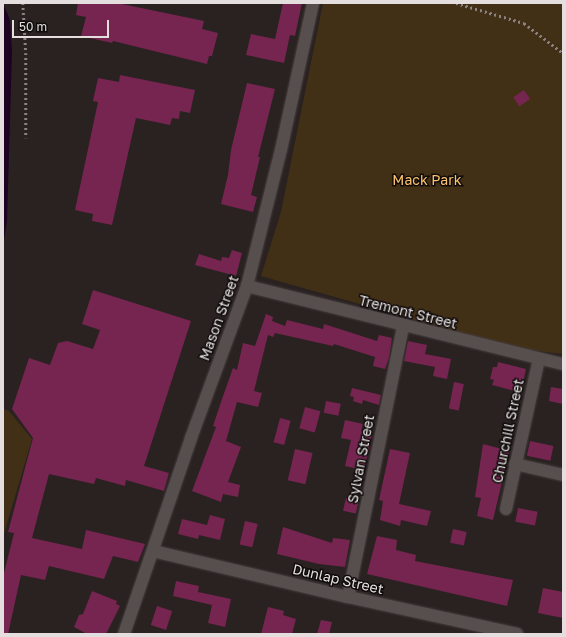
<!DOCTYPE html>
<html>
<head>
<meta charset="utf-8">
<style>
  body { margin:0 }
  #map { position:relative; width:566px; height:637px; overflow:hidden; background:#2a2221; font-family:"Golos Text",sans-serif }
  div>[style] { position:absolute }
  [style*='--x'] { left:calc(var(--x)*1px); top:calc(var(--y)*1px); width:calc(var(--w)*1px); rotate:calc(var(--a)*1deg) }
  .green>* { inset:0; background:#423016 }
  .water>* { inset:0; background:#1e0222 }
  .building>* { inset:0; background:#762450; transform-origin:0 0 }
  .path>* { height:2.5px; margin-top:-1.25px; transform-origin:0; background:repeating-linear-gradient(90deg,#8a8382 0 2px,transparent 0 5px) }
  .roads { filter:drop-shadow(0 0 1px #443e3e) drop-shadow(0 0 1px #443e3e) }
  .minor>* { height:12px; margin:-6px; padding:0 6px; transform-origin:6px; border-radius:6px; background:#574e4e }
  span { translate:-50% -50%; white-space:nowrap; text-align:center; line-height:1.15; -webkit-text-stroke:3px #100c0c; paint-order:stroke }
  .park-label { font-size:14px; color:#fec36d }
  .street-label { font-size:14px; color:#e4dfde }
  .frame { position:absolute; inset:0; border:4px solid #e4dfde; pointer-events:none }
  .scale { position:absolute; left:12px; top:20px; width:97px; height:18px; box-sizing:border-box; border:2px solid #e4dfde; border-top:0; padding-left:5px; font-size:12px; line-height:14px; white-space:nowrap; color:#e4dfde; -webkit-text-stroke:3px #100c0c; paint-order:stroke }
</style>
</head>
<body>
<div id="map">
  <div class="green">
    <i style="clip-path:polygon(323px 3px,563px 3px,563px 354px,514px 348px,261px 276px,281px 212px)"></i>
    <i style="clip-path:polygon(3px 409px,9px 411px,32px 439px,3px 537px)"></i>
  </div>
  <div class="water">
    <i style="clip-path:polygon(3px 3px,10px 20px,12px 52px,7px 221px,3px 246px)"></i>
  </div>
  <div class="building">
    <i style="clip-path:polygon(78px 3px,117px 3px,204px 21px,202px 29px,218px 33px,212px 56px,209px 56px,207px 64px,113px 41px,112px 43px,81px 36px,86px 17px,76px 15px)"></i>
    <i style="clip-path:polygon(283px 3px,302px 3px,295px 36px,290px 35px,284px 63px,246px 55px,251px 34px,275px 39px)"></i>
    <i style="clip-path:polygon(120px 75px,195px 90px,190px 113px,180px 111px,179px 119px,172px 118px,170px 125px,136px 118px,112px 225px,92px 221px,93px 214px,75px 210px,98px 102px,93px 101px,98px 78px,119px 82px)"></i>
    <i style="clip-path:polygon(247px 83px,275px 89px,258px 157px,260px 157px,251px 195px,257px 197px,253px 212px,221px 204px,228px 175px,231px 150px)"></i>
    <i style="left:524px;top:90px;width:11px;height:13px;rotate:56deg"></i>
    <i style="clip-path:polygon(232px 250px,242px 253px,236px 276px,195px 265px,199px 254px,221px 261px,222px 257px,229px 258px)"></i>
    <i style="clip-path:polygon(93px 290px,191px 321px,144px 466px,169px 473px,164px 491px,126px 480px,125px 486px,96px 478px,94px 484px,49px 474px,32px 538px,82px 549px,86px 530px,145px 544px,138px 562px,113px 556px,104px 579px,49px 566px,45px 580px,21px 575px,8px 634px,3px 634px,3px 577px,14px 533px,8px 532px,33px 438px,12px 409px,29px 358px,50px 365px,58px 343px,67px 341px,93px 349px,100px 330px,82px 324px)"></i>
    <i style="clip-path:polygon(266px 314px,273px 317px,272px 321px,285px 326px,287px 320px,323px 329px,324px 324px,377px 341px,379px 335px,392px 338px,389px 358px,385px 369px,373px 366px,375px 357px,334px 344px,333px 346px,275px 333px,273px 337px,268px 335px,254px 391px,262px 393px,258px 407px,237px 402px,226px 441px,241px 447px,228px 482px,240px 485px,238px 497px,223px 494px,221px 502px,192px 491px,216px 427px,213px 426px,222px 399px,233px 368px,237px 370px,243px 343px,255px 346px)"></i>
    <i style="clip-path:polygon(408px 341px,427px 345px,425px 354px,451px 359px,447px 379px,433px 376px,435px 367px,404px 361px)"></i>
    <i style="clip-path:polygon(498px 362px,526px 369px,522px 387px,516px 385px,515px 391px,492px 385px,494px 380px,490px 379px,493px 367px,497px 367px)"></i>
    <i style="left:454px;top:382px;width:10px;height:27px;rotate:11deg"></i>
    <i style="clip-path:polygon(551px 387px,563px 389px,563px 404px,549px 401px)"></i>
    <i style="clip-path:polygon(352px 388px,381px 395px,379px 405px,363px 400px,362px 404px,353px 401px,354px 397px,350px 396px)"></i>
    <i style="left:326px;top:401px;width:15px;height:12px;rotate:11deg"></i>
    <i style="left:305px;top:407px;width:16px;height:22px;rotate:15deg"></i>
    <i style="left:280px;top:418px;width:11px;height:25px;rotate:15deg"></i>
    <i style="clip-path:polygon(345px 420px,363px 424px,361px 431px,372px 434px,364px 470px,345px 466px,351px 440px,341px 438px)"></i>
    <i style="left:530px;top:441px;width:24px;height:15px;rotate:12deg"></i>
    <i style="clip-path:polygon(483px 444px,502px 449px,502px 451px,509px 453px,493px 520px,477px 516px,481px 498px,475px 497px)"></i>
    <i style="left:295px;top:449px;width:18px;height:32px;rotate:13deg"></i>
    <i style="clip-path:polygon(390px 449px,410px 453px,399px 504px,431px 511px,427px 526px,401px 520px,400px 526px,380px 520px,383px 501px,379px 500px)"></i>
    <i style="left:346px;top:498px;width:13px;height:13px;rotate:13deg"></i>
    <i style="left:518px;top:508px;width:20px;height:14px;rotate:11deg"></i>
    <i style="clip-path:polygon(210px 515px,225px 519px,220px 540px,199px 535px,198px 539px,178px 534px,182px 519px,207px 525px)"></i>
    <i style="left:245px;top:521px;width:13px;height:24px;rotate:13deg"></i>
    <i style="clip-path:polygon(283px 527px,332px 543px,333px 538px,350px 540px,345px 567px,319px 564px,277px 554px)"></i>
    <i style="left:453px;top:529px;width:14px;height:14px;rotate:12deg"></i>
    <i style="clip-path:polygon(377px 536px,397px 540px,396px 550px,416px 555px,415px 561px,513px 580px,507px 606px,367px 574px)"></i>
    <i style="clip-path:polygon(176px 581px,199px 586px,198px 592px,231px 599px,225px 627px,208px 623px,212px 605px,173px 596px)"></i>
    <i style="clip-path:polygon(543px 588px,563px 592px,563px 618px,538px 613px)"></i>
    <i style="clip-path:polygon(92px 591px,117px 601px,116px 604px,120px 606px,106px 634px,87px 634px,74px 627px,79px 615px,83px 614px)"></i>
    <i style="left:157px;top:606px;width:16px;height:20px;rotate:18deg"></i>
    <i style="clip-path:polygon(268px 607px,284px 611px,283px 615px,296px 619px,292px 634px,261px 634px)"></i>
    <i style="clip-path:polygon(321px 620px,332px 622px,329px 634px,317px 634px)"></i>
  </div>
  <div class="path">
    <i style="--x:23;--y:3;--w:50;--a:86.6"></i>
    <i style="--x:26;--y:53;--w:85;--a:90"></i>
    <i style="--x:456;--y:3;--w:71;--a:16.4"></i>
    <i style="--x:524;--y:23;--w:49;--a:37.6"></i>
  </div>
  <div class="roads">
    <div class="minor">
      <i style="--x:247;--y:286;--w:325;--a:13.9"></i>
      <i style="--x:515;--y:464;--w:49;--a:12.9"></i>
      <i style="--x:506;--y:509;--w:154;--a:-77.6"></i>
      <i style="--x:153;--y:551;--w:200;--a:13.3"></i>
      <i style="--x:348;--y:597;--w:173;--a:12.3"></i>
      <i style="--x:348;--y:597;--w:277;--a:-78.5"></i>
      <i style="--x:124;--y:634;--w:207;--a:-71.1"></i>
      <i style="--x:191;--y:438;--w:162;--a:-69.8"></i>
      <i style="--x:247;--y:286;--w:140;--a:-76"></i>
      <i style="--x:281;--y:150;--w:150;--a:-77.7"></i>
    </div>
  </div>
  <div class="park-label">
    <span style="left:427px;top:180px">Mack Park</span>
  </div>
  <div class="street-label">
    <span style="left:408px;top:312px;rotate:14deg">Tremont Street</span>
    <span style="left:219px;top:318px;rotate:-70deg">Mason Street</span>
    <span style="left:508px;top:431px;rotate:-78deg">Churchill Street</span>
    <span style="left:361px;top:459px;rotate:-79deg">Sylvan Street</span>
    <span style="left:338px;top:579px;rotate:13deg">Dunlap Street</span>
  </div>
  <div class="frame"></div>
  <div class="scale">50 m</div>
</div>
</body>
</html>
